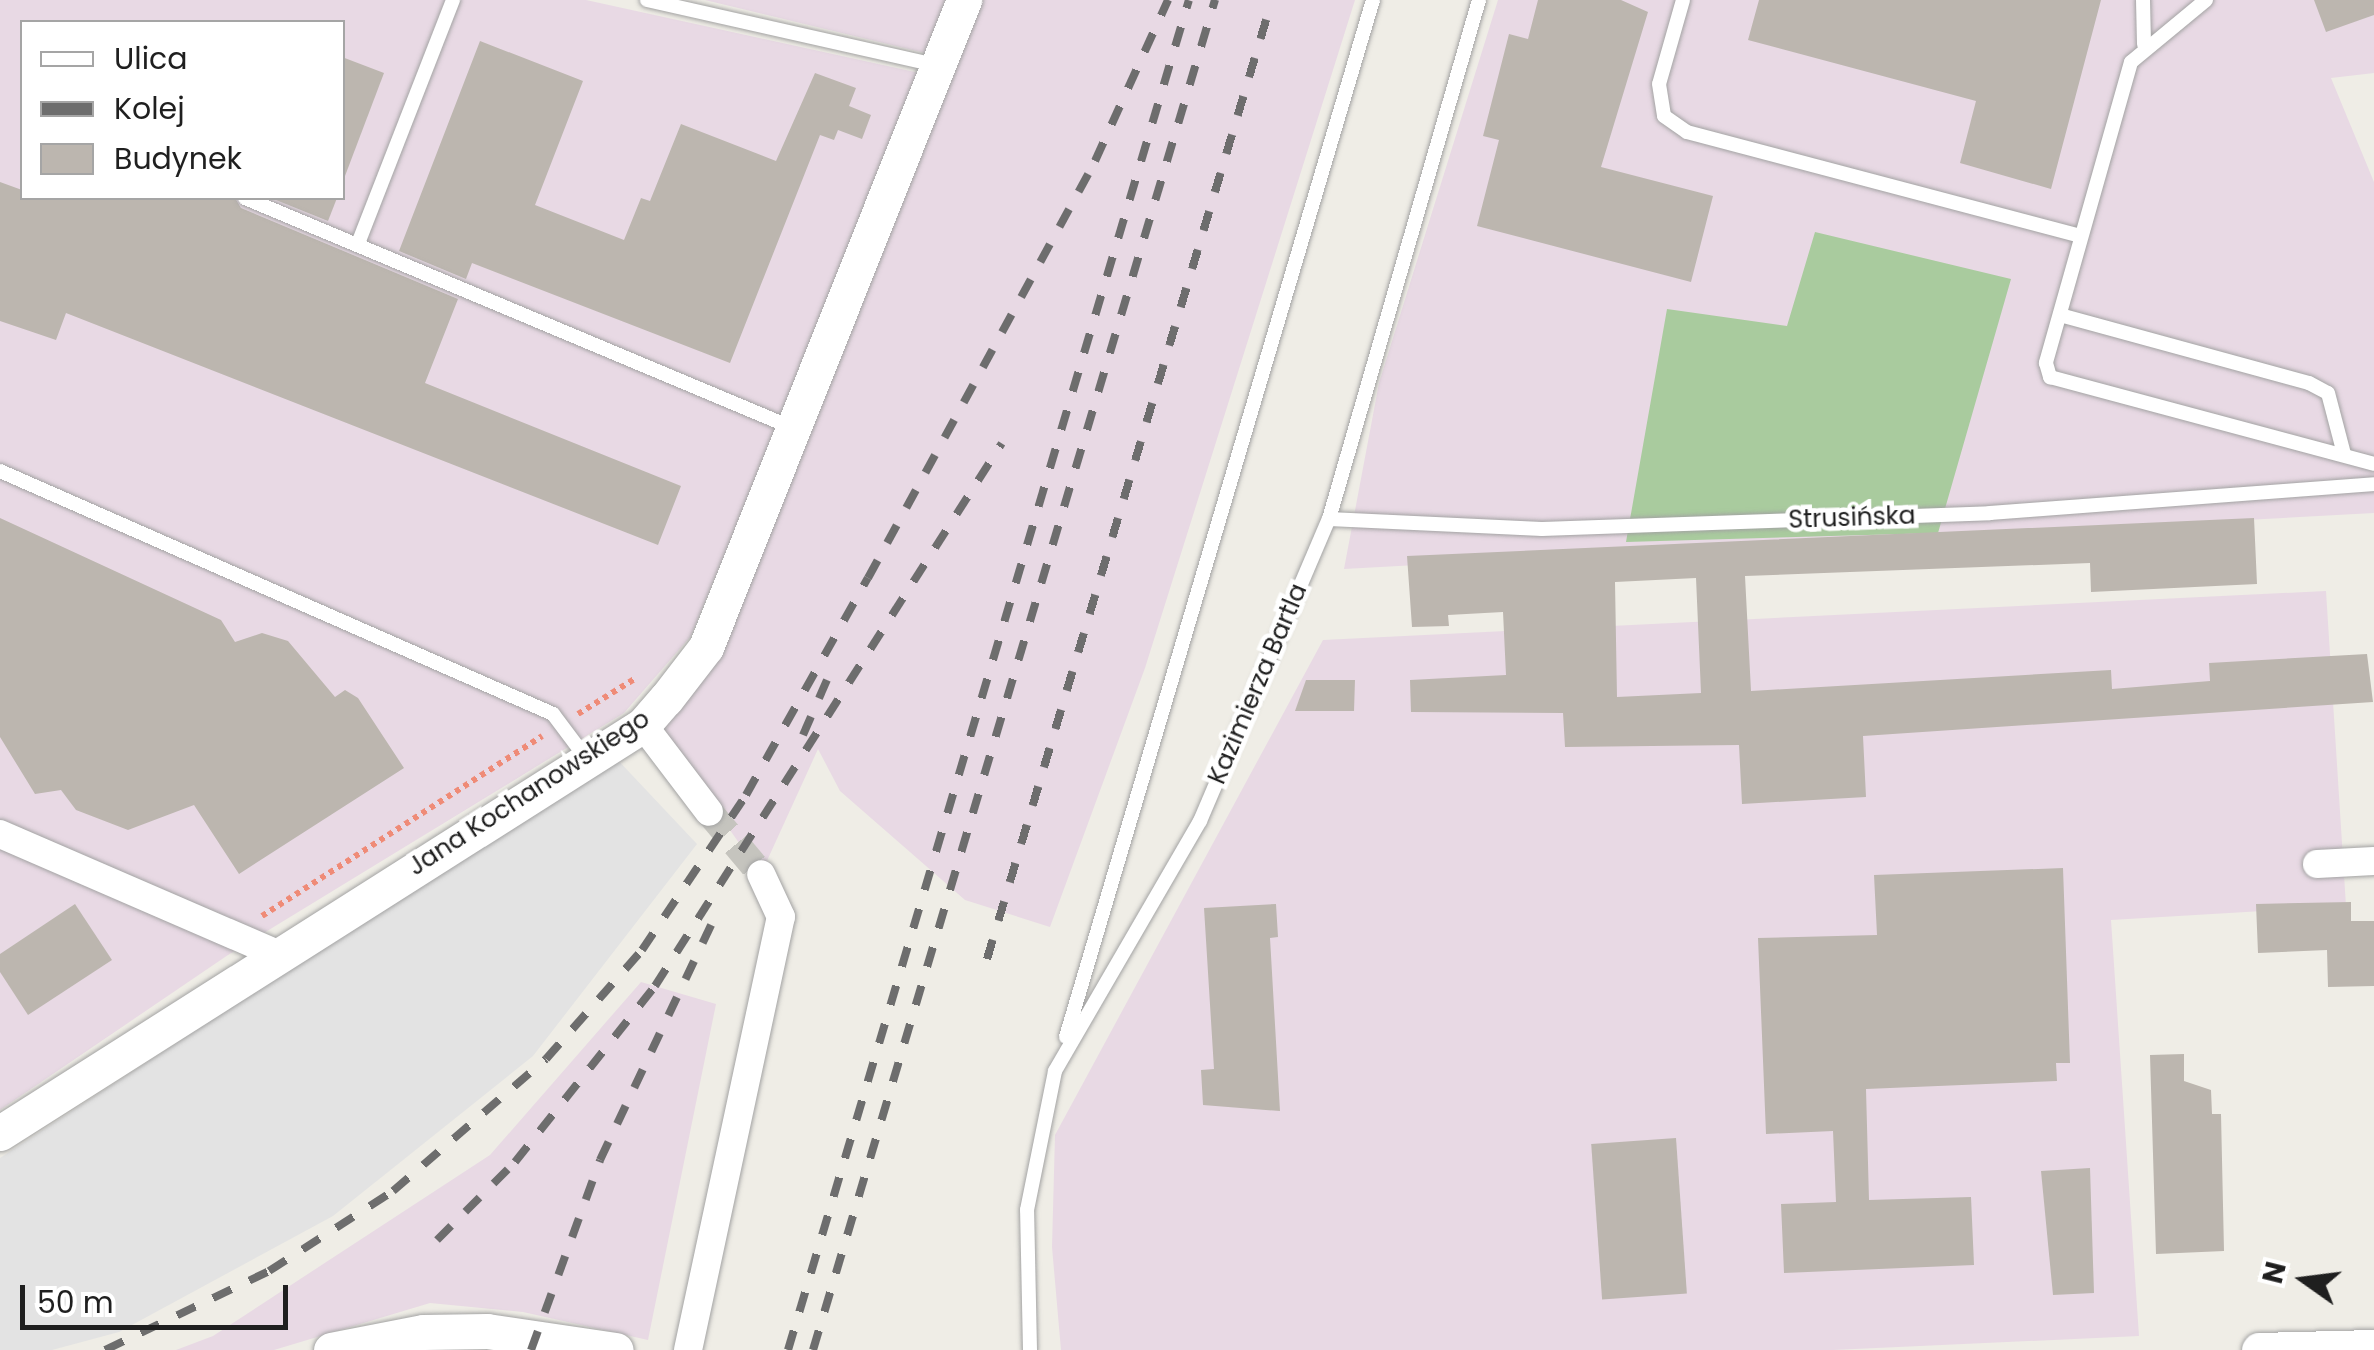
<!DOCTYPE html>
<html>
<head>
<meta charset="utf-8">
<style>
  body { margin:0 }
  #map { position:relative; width:2374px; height:1350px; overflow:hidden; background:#efede6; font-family:Poppins,sans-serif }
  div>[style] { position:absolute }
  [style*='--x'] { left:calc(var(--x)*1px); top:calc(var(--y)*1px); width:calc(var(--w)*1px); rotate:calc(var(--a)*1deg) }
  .industrial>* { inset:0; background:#e8d9e4 }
  .forest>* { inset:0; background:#a9cb9e }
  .parking>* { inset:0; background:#e3e3e3 }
  .building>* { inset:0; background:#bcb6af; transform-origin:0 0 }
  .minor-tunnel>* { height:28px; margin-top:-14px; transform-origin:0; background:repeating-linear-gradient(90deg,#c5c4be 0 28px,transparent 0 42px) }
  .path>* { height:6px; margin-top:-3px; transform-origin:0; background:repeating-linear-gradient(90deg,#ef8b77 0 5px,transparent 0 10px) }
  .roads { filter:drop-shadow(0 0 2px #a3a3a3) drop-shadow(0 0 2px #a3a3a3) }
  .service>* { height:14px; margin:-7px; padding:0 7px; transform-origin:7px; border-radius:7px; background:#fff }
  .minor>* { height:28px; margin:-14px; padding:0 14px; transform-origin:14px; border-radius:14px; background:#fff }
  .tertiary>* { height:35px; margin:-17.5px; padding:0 17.5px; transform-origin:17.5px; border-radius:17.5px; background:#fff }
  .rail>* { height:8px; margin-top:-4px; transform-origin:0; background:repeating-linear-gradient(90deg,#6d6d6d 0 20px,transparent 0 40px) }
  span { translate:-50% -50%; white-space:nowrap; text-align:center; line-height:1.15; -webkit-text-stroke:9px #fff; paint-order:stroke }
  .street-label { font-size:25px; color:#1f1f1f }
  .legend { position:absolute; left:20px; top:20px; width:325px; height:180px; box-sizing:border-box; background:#fff; border:2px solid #a5a5a5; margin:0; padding:12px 18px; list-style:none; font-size:30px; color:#1f1f1f }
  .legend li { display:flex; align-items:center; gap:20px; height:50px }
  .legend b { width:50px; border:2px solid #a5a5a5 }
  .north { position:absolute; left:2254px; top:1230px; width:100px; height:100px; -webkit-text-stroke:8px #fff; paint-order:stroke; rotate:284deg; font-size:28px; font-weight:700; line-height:40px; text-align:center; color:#1f1f1f }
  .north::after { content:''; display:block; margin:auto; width:35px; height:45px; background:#1f1f1f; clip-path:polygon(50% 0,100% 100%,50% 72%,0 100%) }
  .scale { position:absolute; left:20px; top:1285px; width:268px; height:45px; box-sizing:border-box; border:5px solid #1f1f1f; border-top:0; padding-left:12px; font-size:30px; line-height:35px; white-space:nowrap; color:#1f1f1f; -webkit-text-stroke:8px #fff; paint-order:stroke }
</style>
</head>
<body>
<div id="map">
  <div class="industrial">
    <i style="clip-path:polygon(evenodd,0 0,586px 0,924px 74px,691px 636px,624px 713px,228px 955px,0 1110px,0 0,22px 22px,342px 22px,342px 198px,22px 198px,22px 22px)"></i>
    <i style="clip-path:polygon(705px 0,945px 0,929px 54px)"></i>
    <i style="clip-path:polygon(976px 0,1355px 0,1145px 668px,1050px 927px,965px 900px,840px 791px,818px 749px,761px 874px,655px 724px)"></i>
    <i style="clip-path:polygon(1498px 0,2374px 0,2374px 73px,2331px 78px,2374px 182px,2374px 513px,1344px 569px,1379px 383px)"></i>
    <i style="clip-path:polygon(2326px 591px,2346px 906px,2111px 920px,2139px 1336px,1833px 1350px,1061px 1350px,1052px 1247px,1055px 1135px,1323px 640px)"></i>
    <i style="clip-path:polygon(641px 982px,716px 1004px,648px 1340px,523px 1312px,430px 1303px,274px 1350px,176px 1350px,213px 1336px,490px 1155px)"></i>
  </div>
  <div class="forest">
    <i style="clip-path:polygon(1815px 232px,2011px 279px,1938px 533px,1626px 542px,1667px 309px,1787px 326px)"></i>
  </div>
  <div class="parking">
    <i style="clip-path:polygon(615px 757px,697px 844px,533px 1056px,333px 1216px,119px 1332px,52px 1350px,0 1350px,0 1158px)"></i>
  </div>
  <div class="building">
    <i style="clip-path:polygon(1538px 0,1621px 0,1648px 12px,1601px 167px,1713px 196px,1691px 282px,1477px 226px,1499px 140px,1483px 136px,1509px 34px,1528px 39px)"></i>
    <i style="clip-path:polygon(1759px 0,2101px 0,2051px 189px,1960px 163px,1976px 101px,1748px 40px)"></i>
    <i style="clip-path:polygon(2314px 0,2374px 0,2374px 15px,2326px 32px)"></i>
    <i style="clip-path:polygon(480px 41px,583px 81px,535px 205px,624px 240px,641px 198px,650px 201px,681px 124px,776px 161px,815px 73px,856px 88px,849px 106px,871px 115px,862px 139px,838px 130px,834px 140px,820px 135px,730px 363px,472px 263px,466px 279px,399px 251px)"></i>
    <i style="clip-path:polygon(342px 57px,384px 73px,345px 176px,342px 175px)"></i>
    <i style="clip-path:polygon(0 182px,22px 190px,22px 198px,235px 198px,241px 208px,458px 299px,425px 383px,681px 486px,658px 545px,66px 313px,56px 340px,0 321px)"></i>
    <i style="clip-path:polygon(271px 198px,337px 198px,328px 221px)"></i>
    <i style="clip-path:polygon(0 518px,221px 620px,235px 642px,262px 633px,288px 641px,335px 697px,345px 690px,358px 698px,404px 768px,239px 874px,194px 805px,128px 830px,76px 810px,61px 790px,35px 794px,0 737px)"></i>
    <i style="clip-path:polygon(evenodd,2254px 518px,2257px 584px,2091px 592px,2090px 563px,1745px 576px,1751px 691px,2111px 670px,2112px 689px,2210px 681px,2209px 663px,2367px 654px,2373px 702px,1863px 736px,1866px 797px,1742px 804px,1739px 745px,1565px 747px,1563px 713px,1411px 712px,1410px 680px,1506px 675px,1503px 612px,1448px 615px,1449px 626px,1412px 627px,1407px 556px,2254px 518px,1696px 578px,1701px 693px,1617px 697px,1615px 582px,1696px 578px)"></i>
    <i style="clip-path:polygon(1306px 680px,1355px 680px,1354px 711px,1295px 711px)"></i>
    <i style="clip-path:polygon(2063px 868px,2070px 1063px,2056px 1063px,2057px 1081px,1866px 1089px,1869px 1200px,1971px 1197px,1974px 1265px,1784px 1273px,1781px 1204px,1836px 1202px,1833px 1131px,1766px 1134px,1758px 938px,1877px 935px,1874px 875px)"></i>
    <i style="clip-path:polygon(2351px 902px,2351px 921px,2374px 921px,2374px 986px,2328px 987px,2327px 950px,2258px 953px,2256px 904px)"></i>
    <i style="clip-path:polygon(75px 904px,112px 960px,28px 1015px,0 972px,0 954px)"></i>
    <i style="clip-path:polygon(1276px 904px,1278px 937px,1270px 938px,1280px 1111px,1203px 1105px,1201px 1070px,1214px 1069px,1204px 908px)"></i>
    <i style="clip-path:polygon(2184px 1054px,2184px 1081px,2211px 1090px,2212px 1114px,2221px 1114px,2224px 1251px,2156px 1254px,2150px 1055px)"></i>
    <i style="left:1676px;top:1138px;width:156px;height:85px;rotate:86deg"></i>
    <i style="clip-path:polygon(2090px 1168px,2094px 1293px,2053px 1295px,2041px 1171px)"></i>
  </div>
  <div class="minor-tunnel">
    <i style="--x:709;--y:812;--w:81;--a:50"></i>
  </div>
  <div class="path">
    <i style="--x:578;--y:714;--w:68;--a:-31.8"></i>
    <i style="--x:262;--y:916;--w:333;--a:-32.7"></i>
  </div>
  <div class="roads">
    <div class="service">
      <i style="--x:647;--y:0;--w:299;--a:12.7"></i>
      <i style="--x:1683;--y:0;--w:87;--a:105.9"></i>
      <i style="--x:1659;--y:84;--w:32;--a:81"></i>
      <i style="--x:1664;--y:116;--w:28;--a:35"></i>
      <i style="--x:1687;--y:132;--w:407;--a:14.8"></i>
      <i style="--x:2143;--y:0;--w:44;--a:88.7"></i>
      <i style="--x:2206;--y:0;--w:97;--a:140.4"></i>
      <i style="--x:2131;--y:62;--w:313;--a:105.8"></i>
      <i style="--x:2046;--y:363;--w:15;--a:74"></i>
      <i style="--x:2050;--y:377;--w:335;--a:15"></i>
      <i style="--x:245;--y:198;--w:594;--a:22.77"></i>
      <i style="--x:359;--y:241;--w:259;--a:-68.7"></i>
      <i style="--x:2060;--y:315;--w:258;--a:15.3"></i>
      <i style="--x:2309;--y:383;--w:21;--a:28"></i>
      <i style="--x:2328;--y:393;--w:63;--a:75.3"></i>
      <i style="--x:0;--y:471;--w:604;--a:23.72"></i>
      <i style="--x:553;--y:714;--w:55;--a:53.1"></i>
      <i style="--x:1329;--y:519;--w:213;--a:2.7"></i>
      <i style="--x:1542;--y:529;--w:448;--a:-2"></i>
      <i style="--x:1990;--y:513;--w:385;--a:-4.3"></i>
      <i style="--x:1066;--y:1037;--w:1081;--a:-73.51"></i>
      <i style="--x:1030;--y:1350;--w:140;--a:-91.2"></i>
      <i style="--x:1027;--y:1210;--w:142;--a:-78.6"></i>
      <i style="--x:1055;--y:1071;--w:289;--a:-59.9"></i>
      <i style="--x:1200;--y:821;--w:328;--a:-66.9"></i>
      <i style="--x:1329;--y:519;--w:540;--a:-73.88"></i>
    </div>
    <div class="minor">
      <i style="--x:643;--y:725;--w:109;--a:52.8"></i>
      <i style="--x:0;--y:834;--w:305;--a:23.4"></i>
      <i style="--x:2317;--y:864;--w:57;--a:-3"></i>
      <i style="--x:688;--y:1350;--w:443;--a:-77.9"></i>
      <i style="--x:781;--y:917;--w:47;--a:-114.9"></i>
    </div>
    <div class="tertiary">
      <i style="--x:0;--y:1133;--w:762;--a:-32.4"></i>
      <i style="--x:643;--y:725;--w:35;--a:-49"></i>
      <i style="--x:666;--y:699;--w:66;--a:-52.4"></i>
      <i style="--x:706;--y:647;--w:697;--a:-68.26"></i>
      <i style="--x:331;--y:1350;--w:94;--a:-11.1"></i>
      <i style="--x:423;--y:1332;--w:64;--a:-0.9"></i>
      <i style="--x:487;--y:1331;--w:130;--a:8.4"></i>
      <i style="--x:2259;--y:1350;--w:115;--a:-1.5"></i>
    </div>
  </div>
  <div class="rail">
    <i style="--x:803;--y:735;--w:75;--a:-66.5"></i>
    <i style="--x:987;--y:959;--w:1000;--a:-73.45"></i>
    <i style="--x:437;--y:1240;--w:110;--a:-45"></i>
    <i style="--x:515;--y:1162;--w:225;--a:-51.5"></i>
    <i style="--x:655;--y:986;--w:644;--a:-57.42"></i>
    <i style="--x:105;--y:1350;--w:182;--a:-25.7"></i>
    <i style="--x:269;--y:1271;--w:148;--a:-32.8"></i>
    <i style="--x:393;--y:1191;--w:202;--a:-40.8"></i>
    <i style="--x:546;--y:1059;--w:145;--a:-48.6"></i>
    <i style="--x:642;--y:950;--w:187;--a:-56.1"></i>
    <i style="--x:746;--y:795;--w:249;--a:-60.7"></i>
    <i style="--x:868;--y:578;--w:475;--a:-61.4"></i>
    <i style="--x:1095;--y:161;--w:177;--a:-65.6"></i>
    <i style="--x:531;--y:1350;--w:202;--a:-70"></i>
    <i style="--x:600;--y:1160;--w:276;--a:-64.7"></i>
    <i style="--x:788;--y:1350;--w:1408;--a:-73.46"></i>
    <i style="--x:813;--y:1350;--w:1409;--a:-73.42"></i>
  </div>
  <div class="street-label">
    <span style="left:1852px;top:518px;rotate:-2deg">Strusińska</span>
    <span style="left:1258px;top:684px;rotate:-67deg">Kazimierza Bartla</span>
    <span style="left:529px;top:793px;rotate:-33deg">Jana Kochanowskiego</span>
  </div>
  <ul class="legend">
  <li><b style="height:12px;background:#fff"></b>Ulica</li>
  <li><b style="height:12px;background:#6d6d6d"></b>Kolej</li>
  <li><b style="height:28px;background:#bcb6af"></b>Budynek</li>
  </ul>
  <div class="north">N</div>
  <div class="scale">50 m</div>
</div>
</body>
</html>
